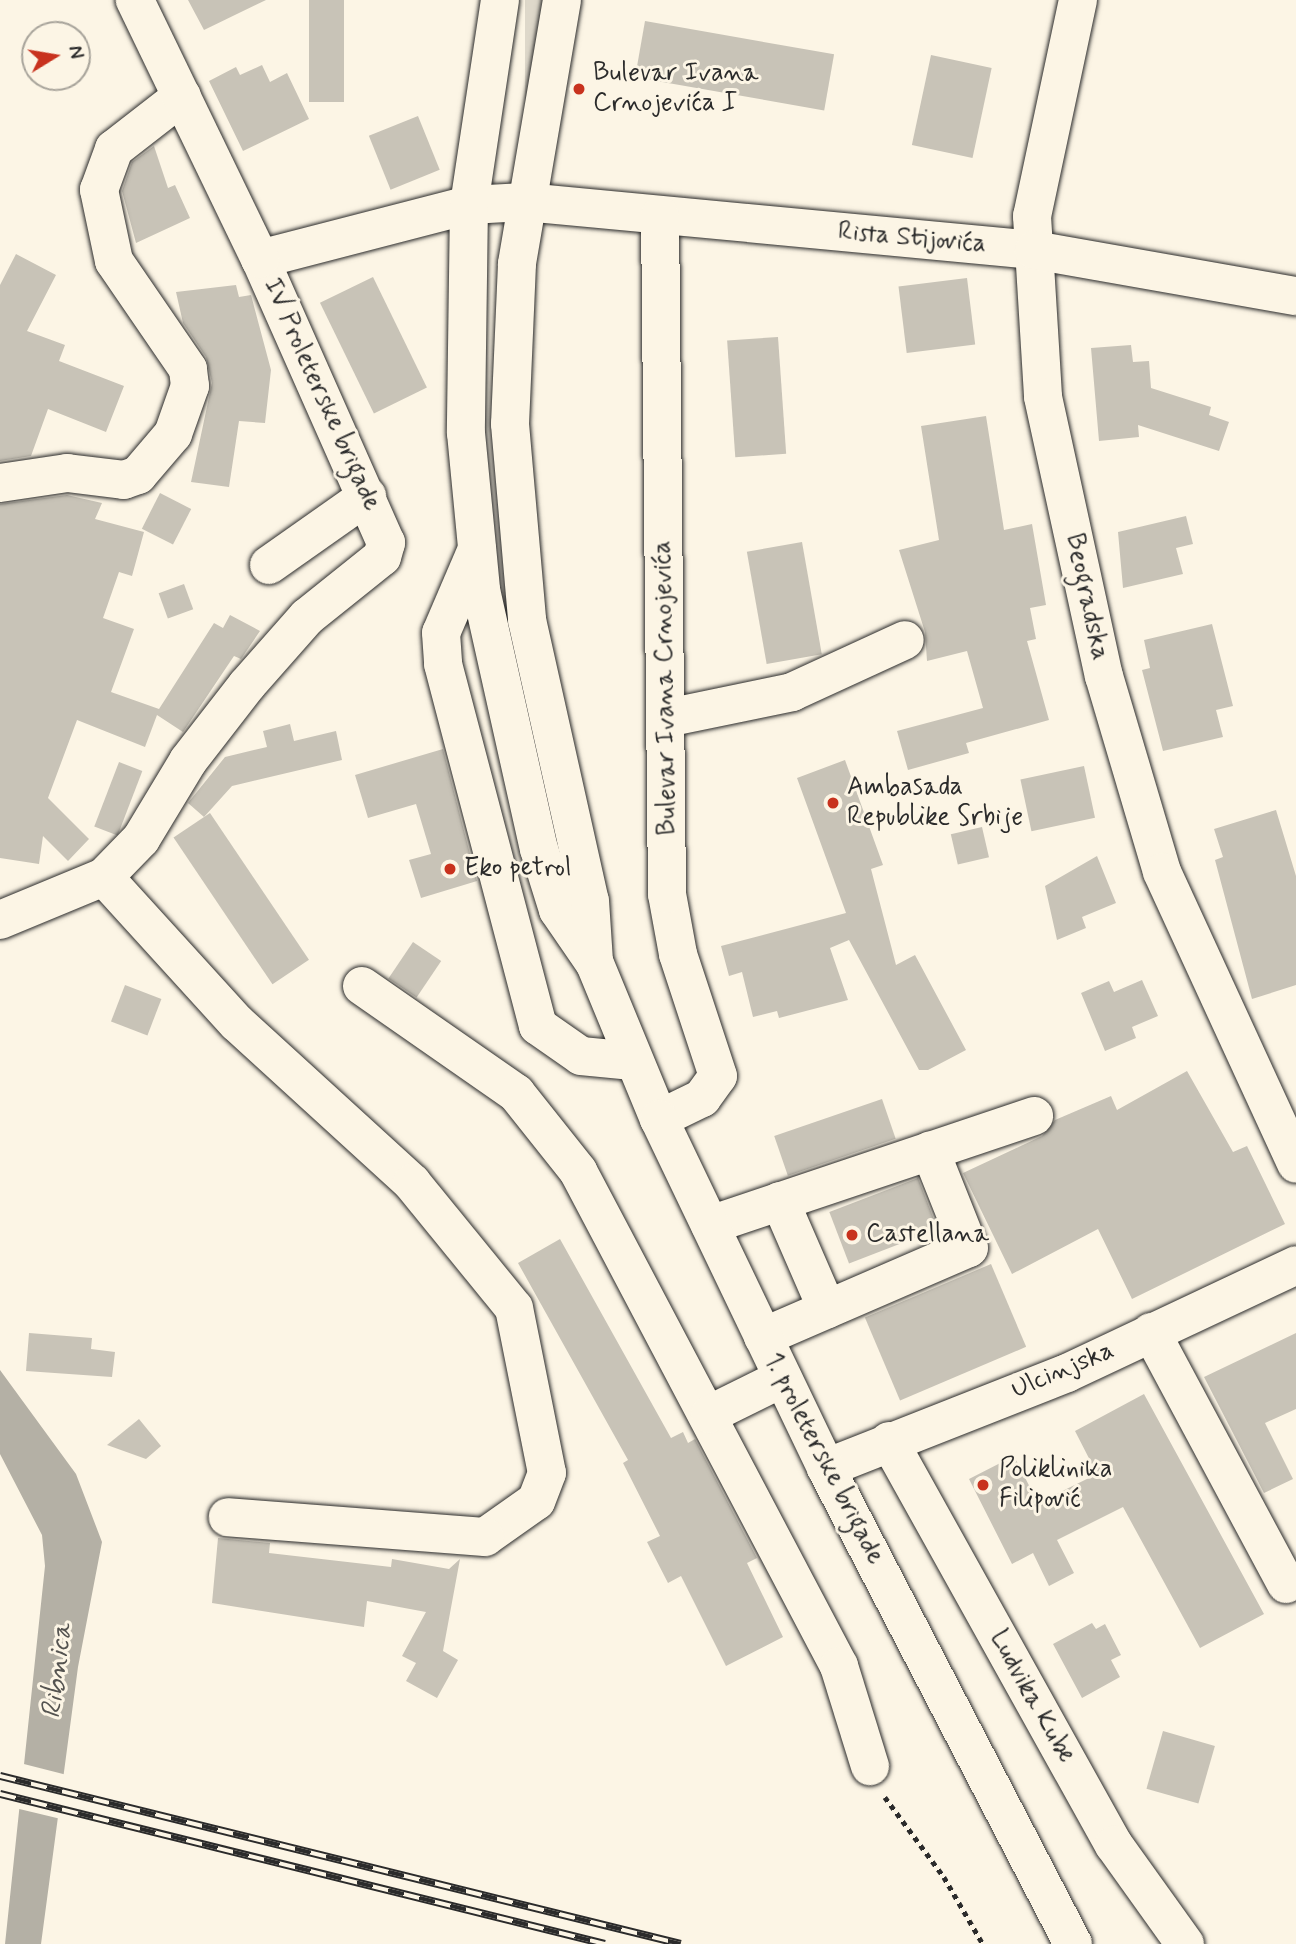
<!DOCTYPE html>
<html>
<head>
<meta charset="utf-8">
<style>
  body { margin:0 }
  #map { position:relative; width:1296px; height:1944px; overflow:hidden; background:#fcf5e5; font-family:Mynerve,sans-serif }
  div>[style] { position:absolute }
  [style*='--x'] { left:calc(var(--x)*1px); top:calc(var(--y)*1px); width:calc(var(--w)*1px); rotate:calc(var(--a)*1deg) }
  .green>* { inset:0; background:#ded8ca; transform-origin:0 0 }
  .water>* { inset:0; background:#b4b0a5 }
  .pier>* { inset:0; background:#fcf5e5 }
  .building>* { inset:0; background:#c8c3b7; transform-origin:0 0 }
  .path>* { height:4.5px; margin-top:-2.25px; transform-origin:0; background:repeating-linear-gradient(90deg,#2b2b2b 0 5px,transparent 0 10px) }
  .roads { filter:drop-shadow(0 0 2px #2b2b2b) drop-shadow(0 0 2px #2b2b2b) }
  .minor>* { height:38px; margin:-19px; padding:0 19px; transform-origin:19px; border-radius:19px; background:#fcf5e5 }
  .major>* { height:38px; margin:-19px; padding:0 19px; transform-origin:19px; border-radius:19px; background:#fcf5e5 }
  .rail>* { height:8px; margin-top:-4px; transform-origin:0; background:repeating-linear-gradient(90deg,#fcf5e5 0 16px,#2b2b2b 0 32px); box-sizing:border-box; border-block:2px solid #2b2b2b }
  .dots>* { width:19px; height:19px; translate:-50% -50%; box-sizing:border-box; border:4px solid #fcf5e5; border-radius:50% }
  span { translate:-50% -50%; white-space:nowrap; text-align:center; line-height:1.15; -webkit-text-stroke:6px #fcf5e5; paint-order:stroke }
  .poi-label { font-size:26px; color:#2b2b2b }
  .left { translate:0 -50%; text-align:left }
  .street-label { font-size:26px; color:#2b2b2b }
  .water-label { font-size:28px; color:#545350; font-style:italic }
  .north { position:absolute; left:21px; top:21px; width:70px; height:70px; box-sizing:border-box; background:#fcf5e5; border:2px solid #a8a49b; border-radius:50%; rotate:79deg; font-size:19px; font-weight:700; line-height:28px; text-align:center; color:#2b2b2b }
  .north::after { content:''; display:block; margin:auto; width:24px; height:32px; background:#c8321e; clip-path:polygon(50% 0,100% 100%,50% 72%,0 100%) }
</style>
</head>
<body>
<div id="map">
  <div class="green">
    <i style="left:525px;top:0;width:24px;height:128px"></i>
  </div>
  <div class="water">
    <i style="clip-path:polygon(0 1370px,76px 1474px,102px 1542px,78px 1667px,41px 1944px,5px 1944px,45px 1566px,42px 1535px,0 1454px)"></i>
  </div>
  <div class="pier">
    <i style="clip-path:polygon(16px 1762px,67px 1775px,61px 1819px,11px 1807px)"></i>
  </div>
  <div class="building">
    <i style="clip-path:polygon(188px 0,266px 0,204px 30px)"></i>
    <i style="left:309px;top:0;width:35px;height:102px"></i>
    <i style="left:645px;top:21px;width:192px;height:57px;rotate:10deg"></i>
    <i style="left:931px;top:55px;width:62px;height:92px;rotate:12deg"></i>
    <i style="clip-path:polygon(262px 65px,270px 82px,287px 73px,309px 119px,243px 151px,209px 81px,236px 67px,240px 75px)"></i>
    <i style="left:418px;top:116px;width:58px;height:53px;rotate:68deg"></i>
    <i style="clip-path:polygon(154px 146px,168px 188px,175px 185px,190px 218px,136px 243px,122px 191px,132px 162px)"></i>
    <i style="clip-path:polygon(16px 254px,56px 275px,27px 331px,65px 345px,59px 361px,124px 386px,106px 432px,48px 409px,31px 456px,0 461px,0 285px)"></i>
    <i style="left:373px;top:277px;width:123px;height:59px;rotate:64deg"></i>
    <i style="left:967px;top:278px;width:67px;height:69px;rotate:83deg"></i>
    <i style="clip-path:polygon(236px 285px,239px 297px,251px 295px,271px 370px,265px 423px,239px 421px,229px 487px,191px 482px,212px 383px,206px 357px,183px 323px,176px 292px)"></i>
    <i style="left:778px;top:337px;width:117px;height:51px;rotate:86deg"></i>
    <i style="clip-path:polygon(1131px 345px,1133px 362px,1149px 361px,1151px 388px,1211px 407px,1209px 415px,1229px 422px,1219px 451px,1138px 425px,1139px 437px,1099px 441px,1091px 348px)"></i>
    <i style="clip-path:polygon(986px 416px,1004px 530px,1032px 524px,1046px 605px,1030px 608px,1036px 639px,1027px 641px,1049px 720px,966px 743px,969px 753px,908px 770px,897px 731px,983px 708px,967px 651px,927px 661px,925px 632px,899px 550px,939px 540px,921px 426px)"></i>
    <i style="left:160px;top:493px;width:35px;height:40px;rotate:27deg"></i>
    <i style="clip-path:polygon(67px 495px,102px 503px,95px 519px,144px 532px,132px 576px,119px 572px,103px 618px,134px 629px,111px 692px,159px 709px,214px 623px,223px 628px,230px 615px,260px 631px,241px 659px,234px 656px,183px 732px,157px 715px,145px 747px,77px 720px,48px 798px,89px 839px,68px 861px,43px 836px,39px 864px,0 858px,0 504px)"></i>
    <i style="clip-path:polygon(1186px 516px,1193px 544px,1176px 548px,1183px 574px,1123px 588px,1118px 532px)"></i>
    <i style="left:802px;top:542px;width:114px;height:56px;rotate:80deg"></i>
    <i style="left:184px;top:584px;width:27px;height:27px;rotate:70deg"></i>
    <i style="clip-path:polygon(1212px 624px,1233px 706px,1216px 710px,1223px 737px,1163px 751px,1142px 670px,1150px 668px,1144px 640px)"></i>
    <i style="clip-path:polygon(290px 724px,294px 741px,336px 731px,342px 760px,232px 786px,204px 817px,188px 803px,225px 757px,267px 747px,263px 731px)"></i>
    <i style="clip-path:polygon(443px 749px,477px 881px,421px 898px,409px 860px,431px 854px,416px 804px,368px 818px,355px 775px)"></i>
    <i style="clip-path:polygon(845px 760px,883px 865px,871px 869px,896px 965px,915px 955px,966px 1050px,928px 1070px,919px 1070px,849px 940px,830px 948px,848px 1000px,779px 1018px,777px 1011px,753px 1017px,742px 972px,729px 976px,721px 946px,846px 913px,797px 778px)"></i>
    <i style="left:119px;top:762px;width:25px;height:69px;rotate:21deg"></i>
    <i style="left:1084px;top:766px;width:53px;height:65px;rotate:78deg"></i>
    <i style="clip-path:polygon(1276px 810px,1296px 876px,1296px 985px,1252px 999px,1215px 860px,1223px 857px,1214px 829px)"></i>
    <i style="left:210px;top:813px;width:177px;height:44px;rotate:56deg"></i>
    <i style="left:982px;top:827px;width:31px;height:32px;rotate:77deg"></i>
    <i style="clip-path:polygon(1097px 856px,1116px 903px,1082px 917px,1086px 928px,1057px 940px,1045px 886px)"></i>
    <i style="left:413px;top:942px;width:34px;height:44px;rotate:34deg"></i>
    <i style="clip-path:polygon(1142px 980px,1158px 1016px,1132px 1027px,1136px 1038px,1105px 1051px,1081px 993px,1109px 981px,1114px 992px)"></i>
    <i style="left:125px;top:985px;width:39px;height:39px;rotate:21deg"></i>
    <i style="clip-path:polygon(1187px 1071px,1233px 1152px,1247px 1146px,1285px 1224px,1132px 1299px,1098px 1229px,1012px 1274px,963px 1173px,1042px 1136px,1055px 1120px,1111px 1096px,1117px 1110px)"></i>
    <i style="left:882px;top:1099px;width:42px;height:114px;rotate:71deg"></i>
    <i style="left:918px;top:1178px;width:55px;height:95px;rotate:69deg"></i>
    <i style="clip-path:polygon(560px 1239px,671px 1438px,683px 1432px,688px 1443px,695px 1439px,757px 1558px,747px 1563px,783px 1637px,726px 1666px,681px 1576px,668px 1583px,647px 1542px,660px 1536px,623px 1463px,628px 1460px,518px 1263px)"></i>
    <i style="left:991px;top:1264px;width:90px;height:137px;rotate:67deg"></i>
    <i style="clip-path:polygon(29px 1333px,92px 1338px,91px 1349px,115px 1352px,112px 1377px,26px 1371px)"></i>
    <i style="clip-path:polygon(1296px 1333px,1296px 1409px,1265px 1423px,1293px 1479px,1264px 1493px,1204px 1377px)"></i>
    <i style="clip-path:polygon(1144px 1394px,1264px 1614px,1200px 1648px,1123px 1507px,1057px 1540px,1074px 1573px,1049px 1586px,1033px 1553px,1012px 1564px,969px 1479px,1014px 1456px,1038px 1503px,1097px 1474px,1075px 1431px)"></i>
    <i style="clip-path:polygon(139px 1419px,161px 1446px,146px 1459px,107px 1445px)"></i>
    <i style="clip-path:polygon(218px 1538px,270px 1543px,269px 1553px,391px 1567px,392px 1559px,449px 1569px,460px 1559px,443px 1651px,458px 1660px,437px 1698px,406px 1681px,416px 1663px,402px 1656px,426px 1612px,367px 1601px,364px 1627px,212px 1603px)"></i>
    <i style="clip-path:polygon(1092px 1623px,1096px 1629px,1105px 1624px,1121px 1655px,1111px 1660px,1120px 1677px,1082px 1698px,1053px 1644px)"></i>
    <i style="left:1163px;top:1731px;width:54px;height:60px;rotate:16deg"></i>
  </div>
  <div class="path">
    <i style="--x:885;--y:1797;--w:99;--a:53.6"></i>
    <i style="--x:944;--y:1877;--w:78;--a:59.8"></i>
  </div>
  <div class="roads">
    <div class="minor">
      <i style="--x:1078;--y:0;--w:221;--a:102"></i>
      <i style="--x:1032;--y:216;--w:181;--a:86.5"></i>
      <i style="--x:1043;--y:397;--w:286;--a:77.7"></i>
      <i style="--x:1104;--y:676;--w:204;--a:73.5"></i>
      <i style="--x:1162;--y:872;--w:321;--a:65.3"></i>
      <i style="--x:260;--y:259;--w:216;--a:-14.5"></i>
      <i style="--x:469;--y:205;--w:56;--a:-3.1"></i>
      <i style="--x:525;--y:202;--w:511;--a:5.39"></i>
      <i style="--x:1034;--y:250;--w:266;--a:10"></i>
      <i style="--x:0;--y:483;--w:68;--a:-8.5"></i>
      <i style="--x:67;--y:473;--w:57;--a:7"></i>
      <i style="--x:124;--y:480;--w:15;--a:-20"></i>
      <i style="--x:138;--y:475;--w:54;--a:-49.5"></i>
      <i style="--x:173;--y:434;--w:51;--a:-70.5"></i>
      <i style="--x:190;--y:386;--w:17;--a:-97"></i>
      <i style="--x:188;--y:369;--w:131;--a:-124.4"></i>
      <i style="--x:114;--y:261;--w:73;--a:-101.9"></i>
      <i style="--x:99;--y:190;--w:44;--a:-69.9"></i>
      <i style="--x:114;--y:149;--w:86;--a:-37.9"></i>
      <i style="--x:477;--y:549;--w:91;--a:113.2"></i>
      <i style="--x:441;--y:633;--w:31;--a:86"></i>
      <i style="--x:443;--y:664;--w:374;--a:75.3"></i>
      <i style="--x:538;--y:1026;--w:52;--a:34.9"></i>
      <i style="--x:581;--y:1056;--w:52;--a:5.5"></i>
      <i style="--x:269;--y:565;--w:120;--a:-35.1"></i>
      <i style="--x:667;--y:718;--w:128;--a:-11.7"></i>
      <i style="--x:792;--y:692;--w:124;--a:-24.7"></i>
      <i style="--x:104;--y:877;--w:197;--a:47.7"></i>
      <i style="--x:237;--y:1023;--w:237;--a:42.4"></i>
      <i style="--x:412;--y:1183;--w:161;--a:50.8"></i>
      <i style="--x:514;--y:1308;--w:168;--a:78.7"></i>
      <i style="--x:547;--y:1473;--w:30;--a:111"></i>
      <i style="--x:536;--y:1501;--w:62;--a:144.8"></i>
      <i style="--x:485;--y:1537;--w:258;--a:-175.6"></i>
      <i style="--x:0;--y:920;--w:113;--a:-22.5"></i>
      <i style="--x:104;--y:877;--w:53;--a:-45.8"></i>
      <i style="--x:141;--y:839;--w:91;--a:-58.9"></i>
      <i style="--x:188;--y:761;--w:96;--a:-52.2"></i>
      <i style="--x:247;--y:685;--w:91;--a:-48.6"></i>
      <i style="--x:307;--y:617;--w:96;--a:-38.7"></i>
      <i style="--x:382;--y:557;--w:15;--a:-74"></i>
      <i style="--x:386;--y:543;--w:311;--a:-113.9"></i>
      <i style="--x:260;--y:259;--w:288;--a:-115.8"></i>
      <i style="--x:362;--y:986;--w:188;--a:34.8"></i>
      <i style="--x:516;--y:1093;--w:100;--a:51.5"></i>
      <i style="--x:578;--y:1171;--w:560;--a:62.2"></i>
      <i style="--x:839;--y:1666;--w:105;--a:72.8"></i>
      <i style="--x:659;--y:1119;--w:48;--a:-26"></i>
      <i style="--x:702;--y:1098;--w:27;--a:-54"></i>
      <i style="--x:718;--y:1076;--w:128;--a:-108.2"></i>
      <i style="--x:678;--y:954;--w:61;--a:-100.4"></i>
      <i style="--x:667;--y:894;--w:678;--a:-90.59"></i>
      <i style="--x:780;--y:1201;--w:118;--a:66.5"></i>
      <i style="--x:710;--y:1225;--w:342;--a:-18.6"></i>
      <i style="--x:1151;--y:1332;--w:286;--a:61.8"></i>
      <i style="--x:763;--y:1337;--w:224;--a:-23.4"></i>
      <i style="--x:969;--y:1248;--w:105;--a:-111.7"></i>
      <i style="--x:710;--y:1414;--w:81;--a:-26.3"></i>
      <i style="--x:889;--y:1441;--w:462;--a:60.9"></i>
      <i style="--x:1114;--y:1845;--w:122;--a:54.4"></i>
      <i style="--x:826;--y:1468;--w:259;--a:-21.5"></i>
      <i style="--x:1067;--y:1373;--w:253;--a:-25.2"></i>
    </div>
    <div class="major">
      <i style="--x:500;--y:0;--w:207;--a:98.6"></i>
      <i style="--x:469;--y:205;--w:228;--a:90.8"></i>
      <i style="--x:466;--y:433;--w:158;--a:84.5"></i>
      <i style="--x:481;--y:590;--w:265;--a:77.4"></i>
      <i style="--x:539;--y:849;--w:64;--a:72.7"></i>
      <i style="--x:558;--y:910;--w:65;--a:55.6"></i>
      <i style="--x:595;--y:964;--w:168;--a:67.6"></i>
      <i style="--x:659;--y:1119;--w:387;--a:64.4"></i>
      <i style="--x:826;--y:1468;--w:536;--a:62.57"></i>
      <i style="--x:562;--y:0;--w:268;--a:99.7"></i>
      <i style="--x:517;--y:264;--w:160;--a:92.5"></i>
      <i style="--x:510;--y:424;--w:197;--a:85"></i>
      <i style="--x:527;--y:620;--w:288;--a:77.4"></i>
      <i style="--x:590;--y:901;--w:61;--a:86.2"></i>
    </div>
  </div>
  <div class="rail">
    <i style="--x:0;--y:1776;--w:701;--a:13.86"></i>
    <i style="--x:0;--y:1794;--w:623;--a:13.92"></i>
  </div>
  <div class="dots">
    <i style="left:579px;top:89px;background:#c8321e"></i>
    <i style="left:833px;top:803px;background:#c8321e"></i>
    <i style="left:450px;top:869px;background:#c8321e"></i>
    <i style="left:852px;top:1235px;background:#c8321e"></i>
    <i style="left:983px;top:1485px;background:#c8321e"></i>
  </div>
  <div class="poi-label">
    <span class="left" style="left:593px;top:89px">Bulevar Ivana<br>Crnojevića I</span>
    <span class="left" style="left:847px;top:803px">Ambasada<br>Republike Srbije</span>
    <span class="left" style="left:464px;top:869px">Eko petrol</span>
    <span class="left" style="left:866px;top:1235px">Castellana</span>
    <span class="left" style="left:999px;top:1485px">Poliklinika<br>Filipović</span>
  </div>
  <div class="street-label">
    <span style="left:912px;top:239px;rotate:5deg">Rista Stijovića</span>
    <span style="left:321px;top:395px;rotate:66deg">IV Proleterske brigade</span>
    <span style="left:1086px;top:597px;rotate:78deg">Beogradska</span>
    <span style="left:666px;top:688px;rotate:-91deg">Bulevar Ivana Crnojevića</span>
    <span style="left:1063px;top:1371px;rotate:-23deg">Ulcinjska</span>
    <span style="left:823px;top:1459px;rotate:63deg">1. proleterske brigade</span>
    <span style="left:1031px;top:1697px;rotate:61deg">Ludvika Kube</span>
  </div>
  <div class="water-label">
    <span style="left:58px;top:1671px;rotate:-83deg">Ribnica</span>
  </div>
  <div class="north">N</div>
</div>
</body>
</html>
